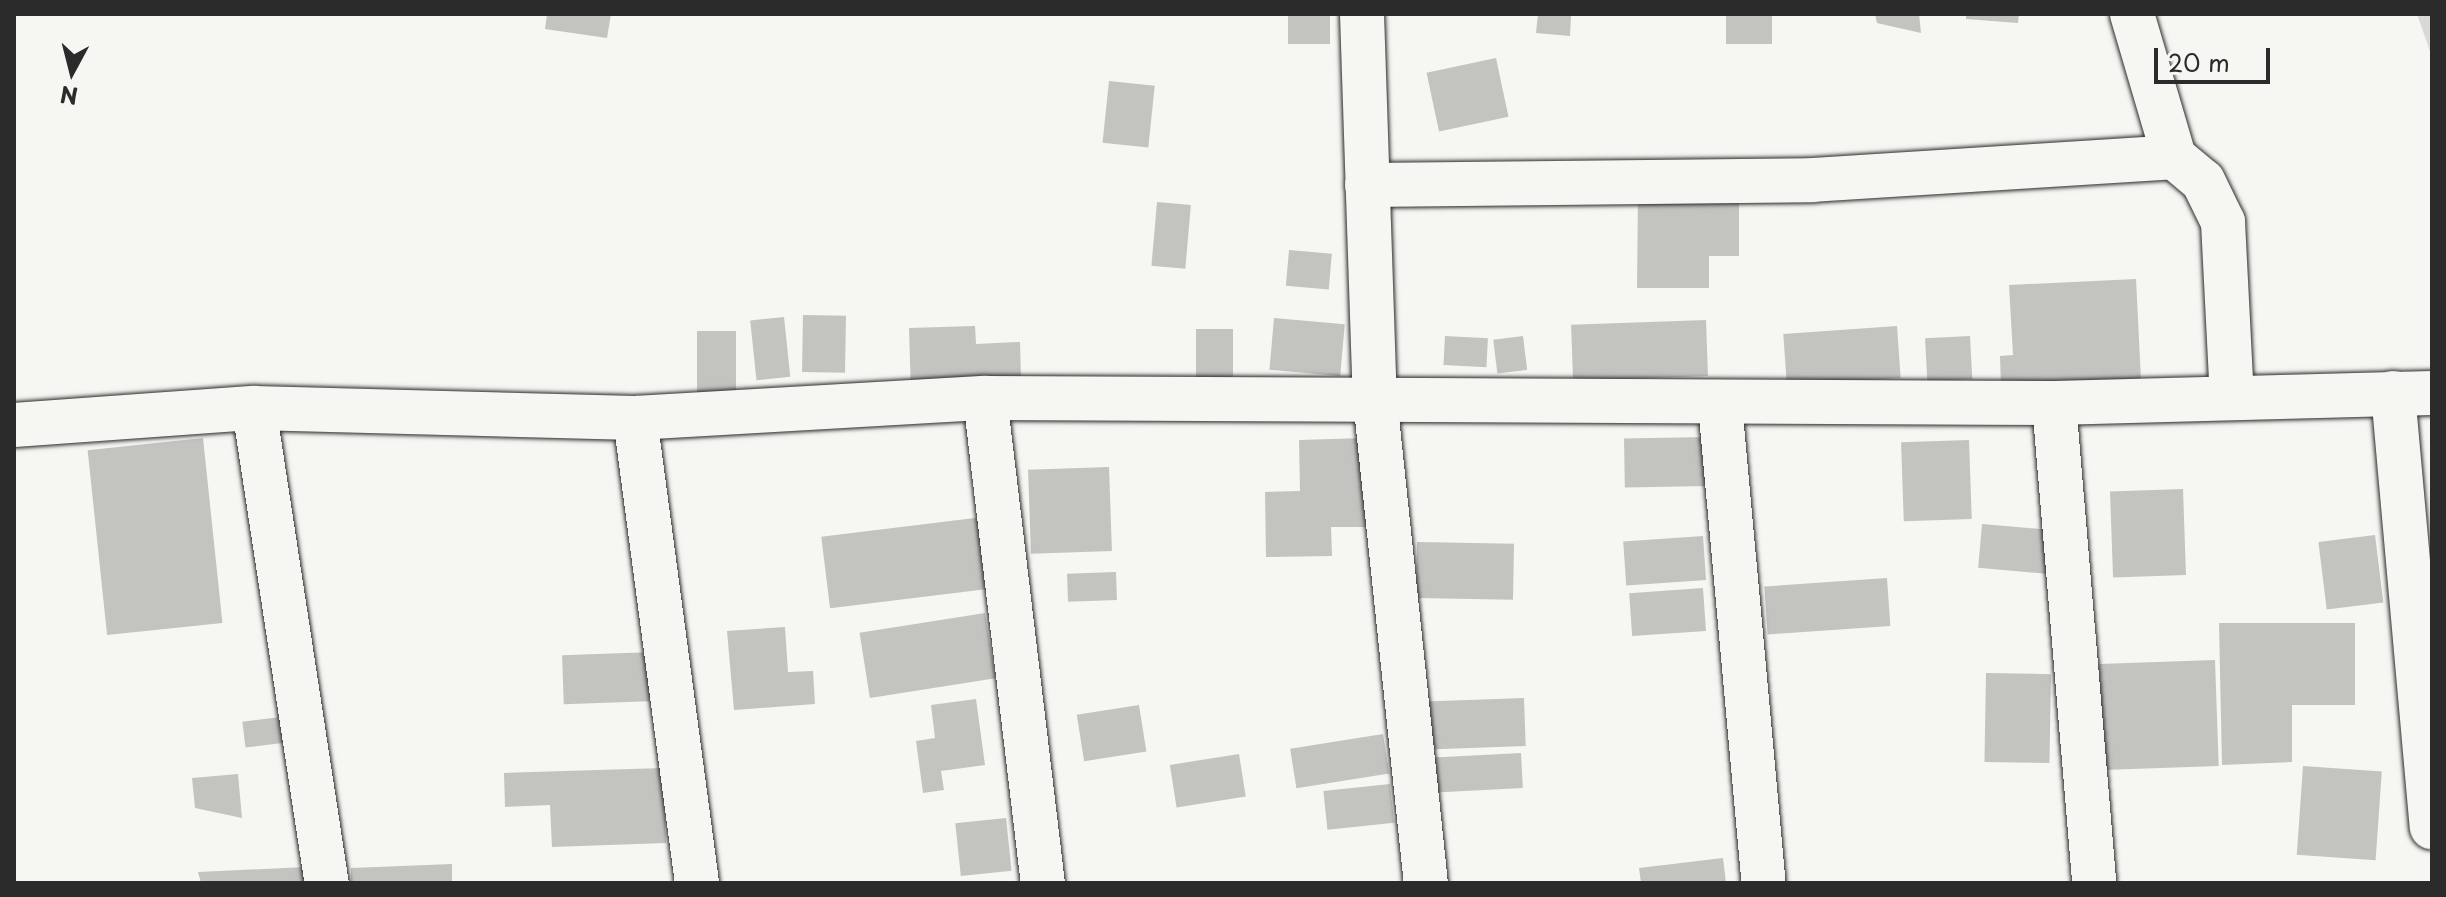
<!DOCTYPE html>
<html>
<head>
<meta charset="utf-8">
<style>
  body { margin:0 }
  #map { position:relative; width:2446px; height:897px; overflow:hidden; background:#f6f6f2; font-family:"Playpen Sans",sans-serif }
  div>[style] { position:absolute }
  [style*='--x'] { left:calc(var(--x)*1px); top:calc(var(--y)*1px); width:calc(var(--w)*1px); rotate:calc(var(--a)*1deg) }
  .green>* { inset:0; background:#d9d9d5 }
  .building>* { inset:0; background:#c3c3c0; transform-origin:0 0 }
  .roads { filter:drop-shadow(0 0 2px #2b2b2b) drop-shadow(0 0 2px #2b2b2b) }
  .minor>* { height:44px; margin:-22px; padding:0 22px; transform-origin:22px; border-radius:22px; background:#f6f6f2 }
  span { translate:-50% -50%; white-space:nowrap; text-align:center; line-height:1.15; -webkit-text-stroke:6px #f6f6f2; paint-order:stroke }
  .frame { position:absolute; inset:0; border:16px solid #2b2b2b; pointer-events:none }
  .north { position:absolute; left:32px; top:32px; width:80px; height:80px; -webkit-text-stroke:6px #f6f6f2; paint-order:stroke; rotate:187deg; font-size:22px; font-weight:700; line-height:32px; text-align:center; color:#2b2b2b }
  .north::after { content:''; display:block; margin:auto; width:28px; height:36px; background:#2b2b2b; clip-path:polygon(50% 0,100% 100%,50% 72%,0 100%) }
  .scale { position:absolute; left:2154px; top:48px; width:116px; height:36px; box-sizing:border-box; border:4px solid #2b2b2b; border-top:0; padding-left:10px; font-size:24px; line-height:28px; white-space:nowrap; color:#2b2b2b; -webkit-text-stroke:6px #f6f6f2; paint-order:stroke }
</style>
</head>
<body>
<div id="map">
  <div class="green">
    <i style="clip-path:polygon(2417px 14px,2432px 14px,2432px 57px)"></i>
  </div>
  <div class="building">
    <i style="clip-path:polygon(547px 14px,611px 14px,607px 38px,545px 29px)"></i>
    <i style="left:1288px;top:14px;width:42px;height:30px"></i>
    <i style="clip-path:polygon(1538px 14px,1571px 14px,1570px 36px,1536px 33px)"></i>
    <i style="left:1726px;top:14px;width:46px;height:30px"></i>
    <i style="clip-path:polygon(1875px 14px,1919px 14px,1921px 33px,1877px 23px)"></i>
    <i style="clip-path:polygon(1966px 14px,2019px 14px,2018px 23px,1966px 19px)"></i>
    <i style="left:1496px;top:58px;width:60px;height:71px;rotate:78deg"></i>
    <i style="left:1109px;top:81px;width:46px;height:62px;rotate:6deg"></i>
    <i style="clip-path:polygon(1638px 193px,1739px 193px,1739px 256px,1709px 256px,1709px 288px,1637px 288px)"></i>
    <i style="left:1157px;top:202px;width:34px;height:64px;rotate:5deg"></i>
    <i style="left:1289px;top:250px;width:43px;height:36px;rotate:5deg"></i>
    <i style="clip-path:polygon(2136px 279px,2141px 380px,2001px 387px,2000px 356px,2013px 355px,2009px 285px)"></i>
    <i style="left:803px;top:315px;width:43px;height:57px;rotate:1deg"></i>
    <i style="left:784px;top:317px;width:60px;height:34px;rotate:84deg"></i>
    <i style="left:1274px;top:318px;width:71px;height:52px;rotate:5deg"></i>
    <i style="left:1706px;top:320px;width:56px;height:135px;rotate:88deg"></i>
    <i style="clip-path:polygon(975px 326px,976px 344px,1020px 342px,1021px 378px,911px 393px,909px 328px)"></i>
    <i style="left:1897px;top:326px;width:52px;height:114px;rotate:86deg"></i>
    <i style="left:1233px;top:329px;width:51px;height:37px;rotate:90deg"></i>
    <i style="left:697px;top:331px;width:39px;height:63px"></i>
    <i style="left:1445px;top:336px;width:43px;height:29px;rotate:3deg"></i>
    <i style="left:1523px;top:336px;width:34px;height:30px;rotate:83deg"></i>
    <i style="left:1970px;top:336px;width:43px;height:45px;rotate:87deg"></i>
    <i style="left:1707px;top:437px;width:49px;height:83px;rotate:89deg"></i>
    <i style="left:203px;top:438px;width:186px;height:116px;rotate:84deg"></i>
    <i style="clip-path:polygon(1364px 438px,1366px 527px,1331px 527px,1332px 556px,1266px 557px,1265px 492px,1300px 491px,1299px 440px)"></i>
    <i style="left:1969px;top:440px;width:79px;height:68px;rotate:88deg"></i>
    <i style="left:1109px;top:467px;width:84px;height:81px;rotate:88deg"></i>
    <i style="left:2183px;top:489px;width:86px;height:73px;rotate:88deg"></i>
    <i style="left:991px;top:516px;width:72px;height:171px;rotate:83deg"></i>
    <i style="left:1982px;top:524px;width:75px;height:44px;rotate:5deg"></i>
    <i style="left:2375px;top:535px;width:68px;height:57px;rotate:83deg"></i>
    <i style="left:1703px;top:536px;width:44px;height:80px;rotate:86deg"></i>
    <i style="left:1417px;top:542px;width:97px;height:56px;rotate:1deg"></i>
    <i style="left:1116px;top:572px;width:28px;height:49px;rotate:88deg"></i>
    <i style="left:1887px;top:578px;width:48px;height:123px;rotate:86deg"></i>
    <i style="left:1703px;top:588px;width:43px;height:74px;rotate:86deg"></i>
    <i style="left:985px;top:613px;width:66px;height:127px;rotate:81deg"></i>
    <i style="clip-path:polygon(2219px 623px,2355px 623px,2355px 705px,2292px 705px,2292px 762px,2222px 765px)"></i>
    <i style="clip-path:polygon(785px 627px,788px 672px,813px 671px,815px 704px,734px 710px,727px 631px)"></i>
    <i style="left:654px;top:652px;width:49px;height:92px;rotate:88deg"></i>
    <i style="left:2215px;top:660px;width:106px;height:116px;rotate:88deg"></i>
    <i style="left:1986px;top:673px;width:65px;height:89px;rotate:1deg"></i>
    <i style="left:1524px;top:698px;width:48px;height:98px;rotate:88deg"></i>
    <i style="clip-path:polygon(976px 699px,985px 765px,941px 771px,944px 790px,923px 793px,916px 741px,935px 738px,931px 705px)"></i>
    <i style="left:1139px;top:705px;width:47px;height:63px;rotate:81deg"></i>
    <i style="left:289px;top:716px;width:26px;height:47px;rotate:83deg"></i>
    <i style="left:1383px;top:734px;width:40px;height:94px;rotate:81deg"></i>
    <i style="left:1521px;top:753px;width:35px;height:87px;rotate:87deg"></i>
    <i style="left:1239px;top:754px;width:43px;height:70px;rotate:81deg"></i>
    <i style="left:2303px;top:766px;width:79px;height:89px;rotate:4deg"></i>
    <i style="clip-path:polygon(663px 768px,666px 843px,552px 847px,550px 805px,505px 807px,504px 773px)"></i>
    <i style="clip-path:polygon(238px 774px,242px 818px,195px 808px,192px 778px)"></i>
    <i style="left:1390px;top:784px;width:39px;height:67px;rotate:84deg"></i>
    <i style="left:1006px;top:818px;width:53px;height:51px;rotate:84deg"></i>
    <i style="clip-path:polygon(1723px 858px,1726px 883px,1641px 883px,1639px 868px)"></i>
    <i style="clip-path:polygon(452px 864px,452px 883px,351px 883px,351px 868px)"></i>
    <i style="clip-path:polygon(305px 867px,309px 883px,201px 883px,198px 872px)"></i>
  </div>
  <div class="roads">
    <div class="minor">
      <i style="--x:1362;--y:14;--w:385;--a:88.1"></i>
      <i style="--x:1375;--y:399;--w:487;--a:84"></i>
      <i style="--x:2132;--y:14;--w:149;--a:73.6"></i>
      <i style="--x:2174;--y:157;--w:38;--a:40"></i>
      <i style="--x:2203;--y:181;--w:46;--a:64"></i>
      <i style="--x:2223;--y:222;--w:176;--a:87.1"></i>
      <i style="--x:1367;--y:185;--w:445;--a:-0.6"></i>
      <i style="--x:1812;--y:180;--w:363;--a:-3.6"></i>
      <i style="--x:2393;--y:393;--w:436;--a:84.9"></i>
      <i style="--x:985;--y:398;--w:488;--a:83.2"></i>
      <i style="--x:2054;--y:403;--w:482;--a:85.2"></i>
      <i style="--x:1720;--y:404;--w:481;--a:84.8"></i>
      <i style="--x:254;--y:408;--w:481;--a:81.3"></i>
      <i style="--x:635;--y:418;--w:469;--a:82.4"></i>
      <i style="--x:14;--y:425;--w:241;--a:-4.1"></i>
      <i style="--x:254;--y:408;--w:381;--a:1.5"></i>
      <i style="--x:635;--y:418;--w:351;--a:-3.3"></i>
      <i style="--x:985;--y:398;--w:1069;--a:0.27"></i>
      <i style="--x:2054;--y:403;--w:378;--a:-1.5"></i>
    </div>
  </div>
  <div class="frame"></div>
  <div class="north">N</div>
  <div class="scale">20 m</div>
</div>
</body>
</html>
